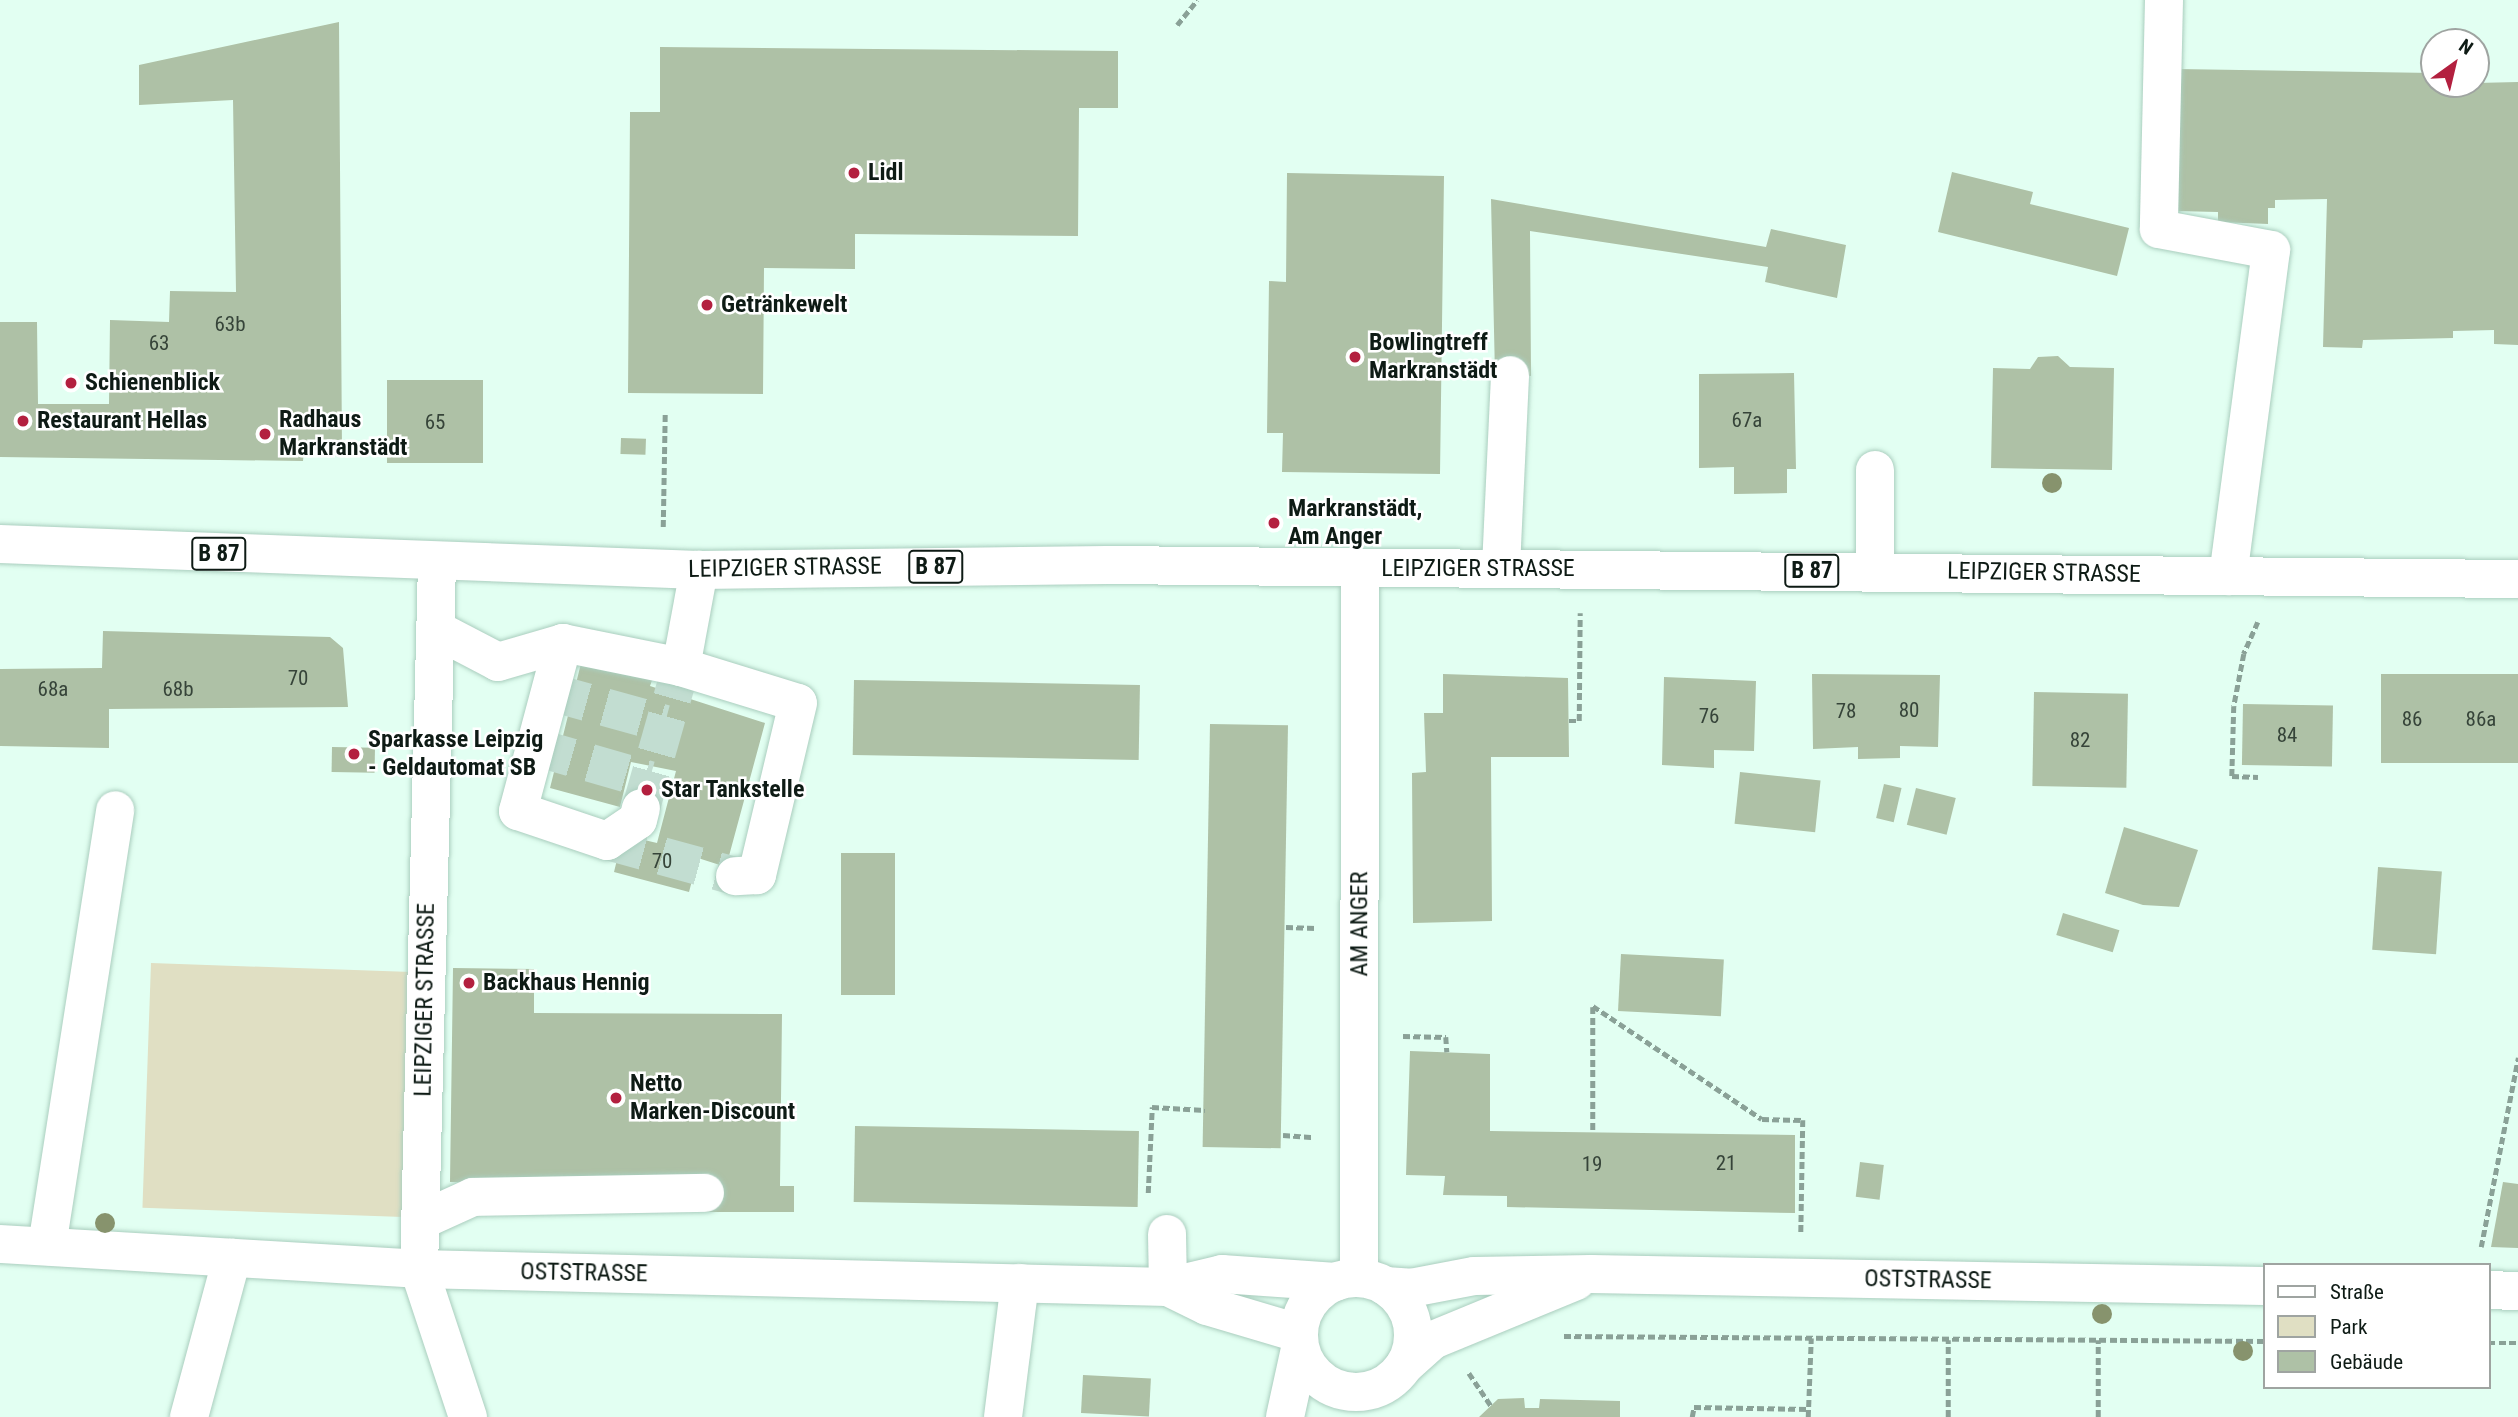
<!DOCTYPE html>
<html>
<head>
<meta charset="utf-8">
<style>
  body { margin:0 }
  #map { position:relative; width:2518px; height:1417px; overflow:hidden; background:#e2fff2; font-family:"Roboto Condensed",sans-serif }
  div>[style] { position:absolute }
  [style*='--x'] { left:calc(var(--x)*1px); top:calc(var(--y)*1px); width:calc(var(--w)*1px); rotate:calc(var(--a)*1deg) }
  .green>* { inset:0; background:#e0dfc3; transform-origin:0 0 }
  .building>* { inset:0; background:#aec1a6; transform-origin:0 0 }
  .minor-tunnel>* { height:38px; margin-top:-19px; transform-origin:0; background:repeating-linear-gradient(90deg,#c2ddd1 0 38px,transparent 0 57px) }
  .path>* { height:4.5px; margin-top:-2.25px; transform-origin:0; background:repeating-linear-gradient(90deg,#8aa197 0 7px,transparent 0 10.5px) }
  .roads { filter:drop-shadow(0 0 2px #aacebe) drop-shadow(0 0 2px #aacebe) }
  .minor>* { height:38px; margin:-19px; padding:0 19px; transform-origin:19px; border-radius:19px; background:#fff }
  .minor>.ring { margin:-19px; padding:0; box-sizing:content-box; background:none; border:38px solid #fff; border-radius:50% }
  .major>* { height:38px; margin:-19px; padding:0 19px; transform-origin:19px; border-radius:19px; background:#fff }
  .trees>* { width:20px; height:20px; margin:-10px; border-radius:50%; background:#87936d }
  .dots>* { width:19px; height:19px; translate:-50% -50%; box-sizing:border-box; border:4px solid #fff; border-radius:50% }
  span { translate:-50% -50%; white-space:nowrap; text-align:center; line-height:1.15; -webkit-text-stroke:5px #fff; paint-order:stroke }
  .number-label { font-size:21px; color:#364439 }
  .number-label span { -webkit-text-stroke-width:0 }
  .shield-label span { padding:2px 5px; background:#fff; border:2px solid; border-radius:5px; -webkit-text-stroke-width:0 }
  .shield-label { font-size:23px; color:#0e1b15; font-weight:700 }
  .poi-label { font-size:24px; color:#0e1b15; font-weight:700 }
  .left { translate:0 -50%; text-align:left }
  .street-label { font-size:24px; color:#0e1b15 }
  .legend { position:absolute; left:2263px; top:1263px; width:228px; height:126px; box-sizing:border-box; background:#fff; border:2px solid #9fa4a1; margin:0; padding:9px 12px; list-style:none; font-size:21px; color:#0e1b15 }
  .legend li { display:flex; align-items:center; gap:14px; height:35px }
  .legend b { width:35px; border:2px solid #9fa4a1 }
  .north { position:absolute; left:2420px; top:28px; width:70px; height:70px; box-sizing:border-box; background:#fff; border:2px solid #9fa4a1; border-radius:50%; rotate:34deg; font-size:19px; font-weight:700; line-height:28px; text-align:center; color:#0e1b15 }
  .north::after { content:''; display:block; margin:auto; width:24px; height:32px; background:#b3203f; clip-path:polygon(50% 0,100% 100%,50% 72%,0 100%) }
</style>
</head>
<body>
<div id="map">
  <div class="green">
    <i style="left:151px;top:963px;width:275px;height:245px;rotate:2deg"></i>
  </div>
  <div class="building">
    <i style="clip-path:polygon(339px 22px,342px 452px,304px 451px,303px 461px,0 457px,0 322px,37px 322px,38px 404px,109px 404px,110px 320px,169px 322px,170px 291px,236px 292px,233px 100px,139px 105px,139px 65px)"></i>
    <i style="clip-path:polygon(660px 47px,1118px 51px,1118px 108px,1079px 108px,1078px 236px,855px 234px,855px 269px,764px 268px,763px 394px,628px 393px,630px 112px,660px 112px)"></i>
    <i style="clip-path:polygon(2177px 69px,2434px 73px,2434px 84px,2518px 82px,2518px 345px,2494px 344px,2494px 330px,2453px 331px,2453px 338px,2363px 340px,2362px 348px,2323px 347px,2327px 199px,2275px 200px,2275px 208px,2268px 208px,2268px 224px,2218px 222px,2218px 212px,2175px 211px)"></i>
    <i style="clip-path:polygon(1952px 172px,2033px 192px,2030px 204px,2129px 228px,2117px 276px,1938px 232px)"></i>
    <i style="clip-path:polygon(1287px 173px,1444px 176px,1440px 474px,1282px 472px,1283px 433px,1267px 433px,1269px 281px,1286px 282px)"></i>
    <i style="clip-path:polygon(1491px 199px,1766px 247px,1771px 229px,1846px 245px,1837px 298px,1765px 282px,1768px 267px,1530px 231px,1531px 376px,1495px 374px)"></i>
    <i style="clip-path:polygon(2058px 356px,2070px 367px,2114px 368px,2112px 470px,1991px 468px,1993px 368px,2030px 369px,2038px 357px)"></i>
    <i style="clip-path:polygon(1794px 373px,1796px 469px,1787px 469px,1787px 493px,1734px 494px,1734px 467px,1699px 468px,1699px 374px)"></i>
    <i style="left:387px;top:380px;width:96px;height:83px"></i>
    <i style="left:621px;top:438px;width:25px;height:16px;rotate:2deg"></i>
    <i style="clip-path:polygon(103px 631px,330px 637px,343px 648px,348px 707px,109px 709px,109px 748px,0 746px,0 669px,102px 668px)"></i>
    <i style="clip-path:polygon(587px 639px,657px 666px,650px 686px,765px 723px,726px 867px,698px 858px,689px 892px,614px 872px,623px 835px,657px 843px,676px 771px,631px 762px,620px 807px,550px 788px)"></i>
    <i style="clip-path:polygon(1443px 674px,1568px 678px,1569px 757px,1491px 757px,1492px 921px,1413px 923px,1412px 773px,1426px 772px,1424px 713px,1443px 713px)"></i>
    <i style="clip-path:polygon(1812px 674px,1940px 675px,1938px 747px,1900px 746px,1900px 758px,1858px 759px,1858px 747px,1813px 749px)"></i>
    <i style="left:2381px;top:674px;width:137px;height:89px"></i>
    <i style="clip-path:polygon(1664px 677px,1756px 681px,1754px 751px,1714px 750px,1714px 768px,1662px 765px)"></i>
    <i style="left:854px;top:680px;width:286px;height:75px;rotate:1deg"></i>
    <i style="left:2034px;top:692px;width:94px;height:94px;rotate:1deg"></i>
    <i style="left:2243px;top:704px;width:90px;height:61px;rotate:1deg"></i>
    <i style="left:1210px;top:724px;width:78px;height:423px;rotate:1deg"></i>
    <i style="left:332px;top:747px;width:43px;height:25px;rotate:1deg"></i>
    <i style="left:1740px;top:772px;width:81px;height:52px;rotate:6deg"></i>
    <i style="left:1884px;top:784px;width:18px;height:35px;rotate:13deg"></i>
    <i style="left:1916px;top:788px;width:41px;height:38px;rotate:14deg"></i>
    <i style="clip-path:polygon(2124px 827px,2198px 850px,2179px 907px,2143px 905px,2105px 893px)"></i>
    <i style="left:841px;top:853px;width:54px;height:142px"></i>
    <i style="left:2378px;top:867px;width:64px;height:83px;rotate:4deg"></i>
    <i style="left:2063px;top:913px;width:59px;height:23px;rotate:17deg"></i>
    <i style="left:1621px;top:954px;width:103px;height:57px;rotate:3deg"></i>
    <i style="clip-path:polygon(453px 968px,534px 969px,534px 1013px,782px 1014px,780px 1186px,794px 1186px,794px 1212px,705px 1212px,705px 1187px,450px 1182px)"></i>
    <i style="clip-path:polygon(1410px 1051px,1490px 1054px,1490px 1131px,1795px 1135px,1795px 1213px,1507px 1207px,1507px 1196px,1443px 1195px,1445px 1176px,1406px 1175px)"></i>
    <i style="left:855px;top:1126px;width:284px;height:76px;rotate:1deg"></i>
    <i style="left:1860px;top:1162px;width:24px;height:35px;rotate:7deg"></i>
    <i style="clip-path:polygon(2503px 1182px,2518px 1184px,2518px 1248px,2491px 1247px)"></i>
    <i style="left:1083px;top:1375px;width:68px;height:38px;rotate:3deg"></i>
    <i style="clip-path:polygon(1524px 1398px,1525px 1408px,1539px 1408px,1540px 1399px,1620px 1401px,1620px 1417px,1479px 1417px,1498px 1399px)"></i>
  </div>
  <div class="minor-tunnel">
    <i style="--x:550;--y:692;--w:119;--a:15.5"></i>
    <i style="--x:535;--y:747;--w:119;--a:16.1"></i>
    <i style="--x:641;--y:808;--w:147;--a:-74.2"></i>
    <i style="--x:607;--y:841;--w:133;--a:15.3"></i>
  </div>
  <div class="path">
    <i style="--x:1177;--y:25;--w:32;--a:-51"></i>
    <i style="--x:663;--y:527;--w:115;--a:-89"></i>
    <i style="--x:2258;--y:622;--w:35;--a:114"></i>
    <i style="--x:2244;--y:654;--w:53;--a:100.9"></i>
    <i style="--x:2234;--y:706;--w:70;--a:91.6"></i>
    <i style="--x:2232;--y:776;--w:26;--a:2"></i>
    <i style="--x:1569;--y:721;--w:10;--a:0"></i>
    <i style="--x:1579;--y:721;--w:108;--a:-89.5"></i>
    <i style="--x:1286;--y:927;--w:30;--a:2"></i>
    <i style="--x:1593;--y:1006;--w:203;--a:33.8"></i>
    <i style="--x:1762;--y:1119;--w:41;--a:1.4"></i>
    <i style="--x:1803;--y:1120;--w:115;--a:91"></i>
    <i style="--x:1593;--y:1007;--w:125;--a:90"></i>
    <i style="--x:1403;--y:1036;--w:43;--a:1.3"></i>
    <i style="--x:1446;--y:1037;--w:15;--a:86"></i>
    <i style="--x:1283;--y:1135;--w:31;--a:4"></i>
    <i style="--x:1148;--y:1193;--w:86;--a:-87.3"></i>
    <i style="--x:1152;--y:1107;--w:53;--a:3.2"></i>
    <i style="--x:2481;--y:1247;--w:193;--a:-78.9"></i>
    <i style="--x:1564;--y:1336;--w:700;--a:0.41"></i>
    <i style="--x:2488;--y:1343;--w:30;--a:0"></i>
    <i style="--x:1469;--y:1373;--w:40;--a:56"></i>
    <i style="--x:1692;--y:1417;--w:10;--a:-79"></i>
    <i style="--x:1694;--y:1407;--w:114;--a:1"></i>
    <i style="--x:1808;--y:1417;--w:79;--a:-87.8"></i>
    <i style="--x:1948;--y:1417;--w:77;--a:-90"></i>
    <i style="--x:2098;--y:1417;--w:77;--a:-90"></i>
  </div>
  <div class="roads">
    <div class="minor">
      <i style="--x:2164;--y:0;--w:229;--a:91.3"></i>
      <i style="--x:2159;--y:229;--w:114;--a:10.6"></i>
      <i style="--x:2271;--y:250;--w:329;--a:97.5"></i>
      <i style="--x:437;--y:563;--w:706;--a:91.46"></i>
      <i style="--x:419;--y:1269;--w:156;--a:71.7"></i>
      <i style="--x:1501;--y:567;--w:192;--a:-87.3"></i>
      <i style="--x:1875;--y:571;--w:101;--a:-90"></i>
      <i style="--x:435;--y:629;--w:71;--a:27.6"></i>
      <i style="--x:498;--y:662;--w:68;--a:-16.3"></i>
      <i style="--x:563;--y:643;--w:120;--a:11.5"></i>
      <i style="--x:681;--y:667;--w:99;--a:-79.5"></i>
      <i style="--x:563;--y:643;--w:174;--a:105"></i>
      <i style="--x:518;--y:811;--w:94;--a:18.6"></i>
      <i style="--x:607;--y:841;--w:37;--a:-34"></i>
      <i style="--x:638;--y:820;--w:12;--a:-76"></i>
      <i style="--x:681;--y:667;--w:122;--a:17.1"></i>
      <i style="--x:798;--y:703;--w:177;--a:103.4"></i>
      <i style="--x:757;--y:875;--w:22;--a:177"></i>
      <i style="--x:420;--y:1221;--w:58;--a:-24.4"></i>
      <i style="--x:473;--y:1197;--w:232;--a:-1"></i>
      <i style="--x:1167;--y:1234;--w:53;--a:88.9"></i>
      <i style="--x:0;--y:1244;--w:420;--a:3.4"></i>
      <i style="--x:419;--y:1269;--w:749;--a:1.38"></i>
      <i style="--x:1168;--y:1287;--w:56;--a:-13.5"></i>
      <i style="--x:1222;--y:1274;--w:114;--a:4"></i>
      <i style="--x:47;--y:1246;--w:441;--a:-81.1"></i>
      <i style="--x:1359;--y:1278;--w:709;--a:-89.92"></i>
      <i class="ring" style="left:1299px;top:1278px;width:76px;height:76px"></i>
      <i style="--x:1385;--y:1286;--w:26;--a:4"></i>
      <i style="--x:1411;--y:1288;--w:64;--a:-10.8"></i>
      <i style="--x:1474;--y:1276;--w:117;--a:-1"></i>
      <i style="--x:1591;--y:1274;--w:673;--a:1.02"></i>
      <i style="--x:1168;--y:1287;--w:43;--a:26"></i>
      <i style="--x:1207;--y:1306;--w:95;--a:16.5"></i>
      <i style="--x:2488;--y:1290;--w:30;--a:2"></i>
      <i style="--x:1404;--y:1366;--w:39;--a:-42"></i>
      <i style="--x:1433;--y:1340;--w:155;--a:-22.4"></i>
      <i style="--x:189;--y:1417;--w:165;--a:-74.9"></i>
      <i style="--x:1003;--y:1417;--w:135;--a:-82.8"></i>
      <i style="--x:1285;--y:1417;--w:70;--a:-77.6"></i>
    </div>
    <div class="major">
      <i style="--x:0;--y:544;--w:699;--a:2.13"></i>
      <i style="--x:699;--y:570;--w:408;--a:-0.7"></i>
      <i style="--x:1107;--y:565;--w:1411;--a:0.57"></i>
    </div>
  </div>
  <div class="trees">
    <i style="left:2052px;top:483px"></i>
    <i style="left:105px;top:1223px"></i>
    <i style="left:2102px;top:1314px"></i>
    <i style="left:2243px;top:1351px"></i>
  </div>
  <div class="dots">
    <i style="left:854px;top:173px;background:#b3203f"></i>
    <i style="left:707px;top:305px;background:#b3203f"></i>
    <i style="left:1355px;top:357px;background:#b3203f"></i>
    <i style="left:71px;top:383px;background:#b3203f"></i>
    <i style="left:23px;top:421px;background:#b3203f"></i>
    <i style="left:265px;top:434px;background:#b3203f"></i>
    <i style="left:1274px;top:523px;background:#b3203f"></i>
    <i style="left:354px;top:754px;background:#b3203f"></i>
    <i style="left:647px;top:790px;background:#b3203f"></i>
    <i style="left:469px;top:983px;background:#b3203f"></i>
    <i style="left:616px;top:1098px;background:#b3203f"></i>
  </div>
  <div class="number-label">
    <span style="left:230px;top:324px">63b</span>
    <span style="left:159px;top:343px">63</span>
    <span style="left:1747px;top:420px">67a</span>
    <span style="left:435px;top:422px">65</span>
    <span style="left:298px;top:678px">70</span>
    <span style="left:53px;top:689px">68a</span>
    <span style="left:178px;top:689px">68b</span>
    <span style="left:1909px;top:710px">80</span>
    <span style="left:1846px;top:711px">78</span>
    <span style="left:1709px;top:716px">76</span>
    <span style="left:2412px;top:719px">86</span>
    <span style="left:2481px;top:719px">86a</span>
    <span style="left:2287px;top:735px">84</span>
    <span style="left:2080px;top:740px">82</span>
    <span style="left:662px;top:861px">70</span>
    <span style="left:1726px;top:1163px">21</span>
    <span style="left:1592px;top:1164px">19</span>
  </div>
  <div class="shield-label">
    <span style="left:219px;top:554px">B 87</span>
    <span style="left:936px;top:567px">B 87</span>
    <span style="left:1812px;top:571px">B 87</span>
  </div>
  <div class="poi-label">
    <span class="left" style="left:868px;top:173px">Lidl</span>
    <span class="left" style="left:721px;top:305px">Getränkewelt</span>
    <span class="left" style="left:1369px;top:357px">Bowlingtreff<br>Markranstädt</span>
    <span class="left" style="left:85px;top:383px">Schienenblick</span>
    <span class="left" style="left:279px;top:434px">Radhaus<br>Markranstädt</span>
    <span class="left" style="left:37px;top:421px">Restaurant Hellas</span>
    <span class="left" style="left:1288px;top:523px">Markranstädt,<br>Am Anger</span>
    <span class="left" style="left:368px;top:754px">Sparkasse Leipzig<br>- Geldautomat SB</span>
    <span class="left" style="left:661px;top:790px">Star Tankstelle</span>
    <span class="left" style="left:483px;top:983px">Backhaus Hennig</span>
    <span class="left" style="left:630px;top:1098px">Netto<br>Marken-Discount</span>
  </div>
  <div class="street-label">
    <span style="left:785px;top:568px;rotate:-1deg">LEIPZIGER STRASSE</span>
    <span style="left:1478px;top:569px">LEIPZIGER STRASSE</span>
    <span style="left:2044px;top:573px;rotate:1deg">LEIPZIGER STRASSE</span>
    <span style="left:1360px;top:924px;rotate:-90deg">AM ANGER</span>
    <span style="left:425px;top:1000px;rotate:-89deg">LEIPZIGER STRASSE</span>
    <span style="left:584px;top:1273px;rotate:1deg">OSTSTRASSE</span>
    <span style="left:1928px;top:1280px;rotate:1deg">OSTSTRASSE</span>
  </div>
  <ul class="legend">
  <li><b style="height:9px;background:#fff"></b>Straße</li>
  <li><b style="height:19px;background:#e0dfc3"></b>Park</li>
  <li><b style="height:19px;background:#aec1a6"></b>Gebäude</li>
  </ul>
  <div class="north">N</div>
</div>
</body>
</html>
